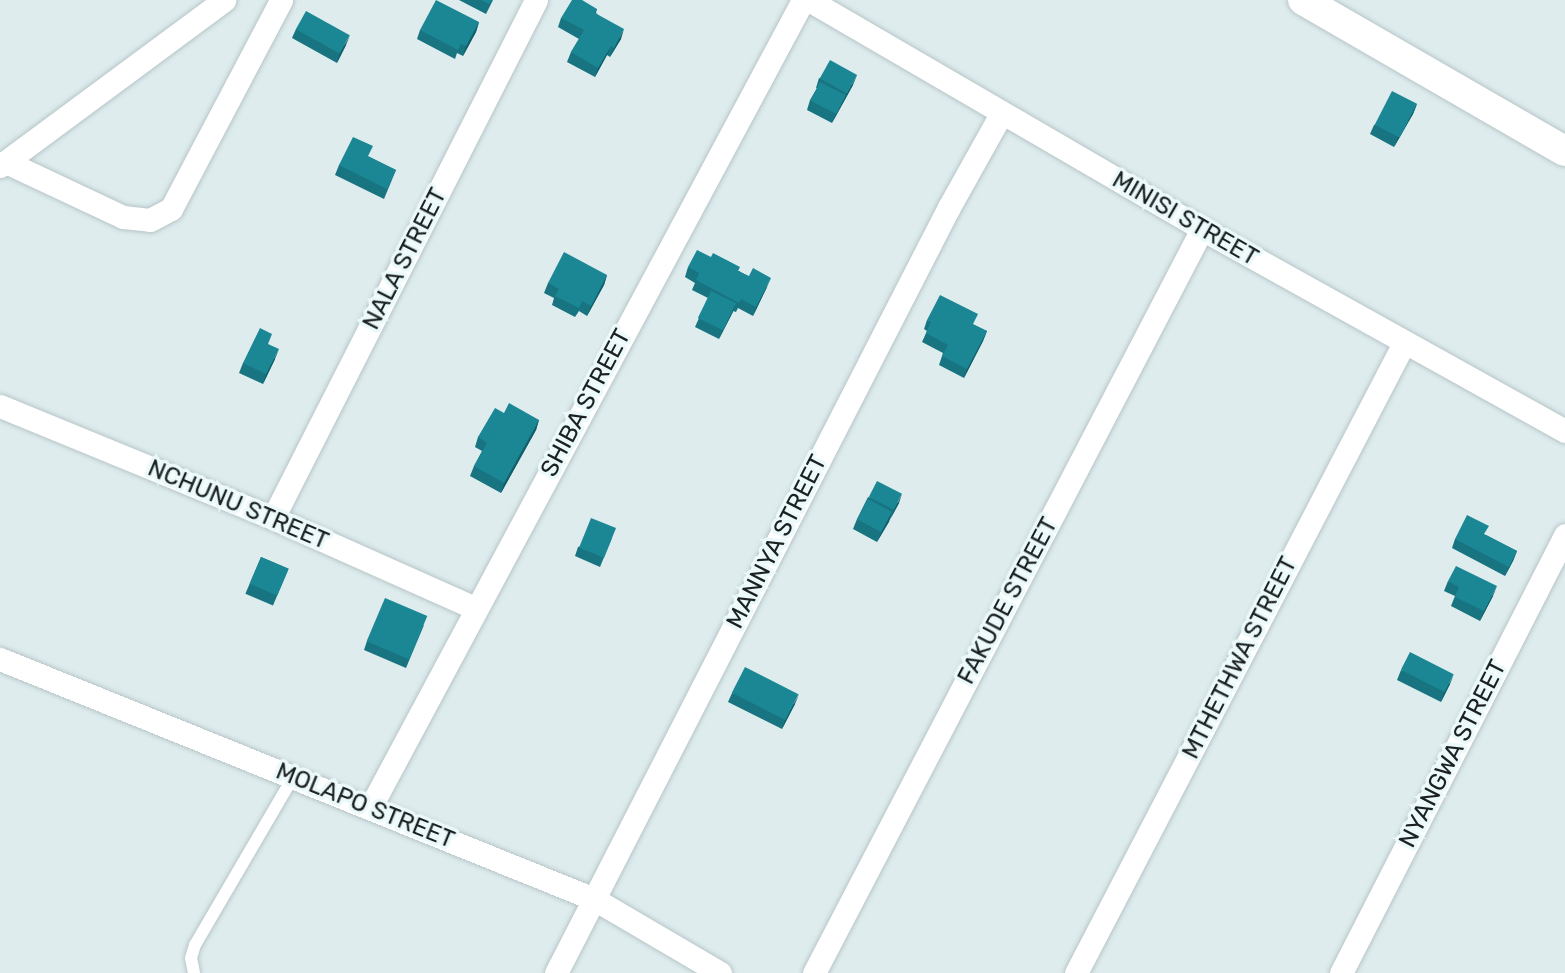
<!DOCTYPE html>
<html>
<head>
<meta charset="utf-8">
<style>
  body { margin:0 }
  #map { position:relative; width:1565px; height:973px; overflow:hidden; background:#deecee; font-family:Rubik,sans-serif }
  div>[style] { position:absolute }
  [style*='--x'] { left:calc(var(--x)*1px); top:calc(var(--y)*1px); width:calc(var(--w)*1px); rotate:calc(var(--a)*1deg) }
  .roads { filter:drop-shadow(0 0 2px #b7c5c7) drop-shadow(0 0 2px #b7c5c7) }
  .service>* { height:12px; margin:-6px; padding:0 6px; transform-origin:6px; border-radius:6px; background:#fff }
  .minor>* { height:23px; margin:-11.5px; padding:0 11.5px; transform-origin:11.5px; border-radius:11.5px; background:#fff }
  .tertiary>* { height:30px; margin:-15px; padding:0 15px; transform-origin:15px; border-radius:15px; background:#fff }
  .wall>* { inset:0; background:#177480; transform-origin:0 0 }
  .shaded-wall>* { inset:0; background:#135e68 }
  .building>* { inset:0; background:#1b8795; transform-origin:0 0 }
  span { translate:-50% -50%; white-space:nowrap; text-align:center; line-height:1.15; -webkit-text-stroke:7px #ebf9fb; paint-order:stroke }
  .street-label { font-size:24px; color:#1b2021 }
</style>
</head>
<body>
<div id="map">
  <div class="roads">
    <div class="service">
      <i style="--x:194;--y:973;--w:15;--a:-101"></i>
      <i style="--x:191;--y:958;--w:14;--a:-73"></i>
      <i style="--x:195;--y:945;--w:194;--a:-59.7"></i>
    </div>
    <div class="minor">
      <i style="--x:809;--y:0;--w:455;--a:30.2"></i>
      <i style="--x:1202;--y:229;--w:415;--a:29.1"></i>
      <i style="--x:6;--y:162;--w:129;--a:25.2"></i>
      <i style="--x:123;--y:217;--w:27;--a:6"></i>
      <i style="--x:150;--y:220;--w:24;--a:-28"></i>
      <i style="--x:171;--y:209;--w:236;--a:-62.2"></i>
      <i style="--x:0;--y:166;--w:279;--a:-36.5"></i>
      <i style="--x:0;--y:406;--w:295;--a:22.3"></i>
      <i style="--x:273;--y:518;--w:221;--a:24"></i>
      <i style="--x:273;--y:518;--w:581;--a:-63.08"></i>
      <i style="--x:0;--y:659;--w:641;--a:22"></i>
      <i style="--x:594;--y:899;--w:146;--a:30.4"></i>
      <i style="--x:370;--y:808;--w:917;--a:-61.81"></i>
      <i style="--x:556;--y:973;--w:861;--a:-62.84"></i>
      <i style="--x:949;--y:207;--w:107;--a:-60.8"></i>
      <i style="--x:814;--y:973;--w:839;--a:-62.46"></i>
      <i style="--x:1076;--y:973;--w:710;--a:-62.5"></i>
      <i style="--x:1341;--y:973;--w:492;--a:-62.9"></i>
    </div>
    <div class="tertiary">
      <i style="--x:1303;--y:0;--w:302;--a:30"></i>
    </div>
  </div>
  <div class="wall">
    <i style="clip-path:polygon(459px 0,493px 0,486px 14px)"></i>
    <i style="clip-path:polygon(597px 9px,596px 13px,621px 39px,610px 57px,607px 55px,595px 77px,567px 62px,571px 52px,579px 39px,558px 27px,561px 18px)"></i>
    <i style="clip-path:polygon(479px 22px,476px 32px,463px 56px,457px 53px,455px 59px,417px 39px,420px 30px)"></i>
    <i style="clip-path:polygon(296px 29px,346px 45px,337px 63px,292px 38px)"></i>
    <i style="clip-path:polygon(819px 78px,853px 85px,832px 123px,807px 110px,810px 100px,817px 88px,816px 88px)"></i>
    <i style="clip-path:polygon(1417px 104px,1413px 114px,1394px 147px,1370px 134px,1374px 125px)"></i>
    <i style="clip-path:polygon(369px 157px,396px 170px,384px 199px,335px 175px,339px 165px)"></i>
    <i style="clip-path:polygon(688px 267px,739px 271px,767px 287px,753px 316px,738px 308px,736px 312px,733px 311px,719px 339px,695px 327px,708px 298px,692px 290px,695px 283px,685px 277px)"></i>
    <i style="clip-path:polygon(607px 275px,604px 285px,587px 316px,579px 311px,575px 317px,552px 305px,554px 298px,544px 293px,548px 283px)"></i>
    <i style="clip-path:polygon(927px 320px,974px 325px,987px 331px,983px 341px,964px 378px,939px 365px,943px 353px,922px 342px,927px 331px,924px 329px)"></i>
    <i style="clip-path:polygon(268px 345px,275px 359px,263px 384px,239px 373px,243px 363px)"></i>
    <i style="clip-path:polygon(504px 413px,539px 420px,536px 430px,501px 493px,470px 476px,474px 466px,482px 451px,475px 447px,478px 437px)"></i>
    <i style="clip-path:polygon(868px 497px,899px 503px,877px 542px,853px 529px,857px 519px)"></i>
    <i style="clip-path:polygon(1486px 535px,1517px 551px,1513px 561px,1505px 576px,1452px 548px,1455px 539px)"></i>
    <i style="clip-path:polygon(612px 538px,600px 567px,575px 556px,578px 547px)"></i>
    <i style="left:261px;top:557px;width:30px;height:40px;rotate:23deg"></i>
    <i style="clip-path:polygon(1448px 581px,1493px 596px,1480px 621px,1451px 606px,1455px 596px,1444px 591px)"></i>
    <i style="clip-path:polygon(424px 625px,406px 668px,364px 650px,367px 641px)"></i>
    <i style="clip-path:polygon(1401px 670px,1450px 684px,1441px 702px,1397px 680px)"></i>
    <i style="clip-path:polygon(732px 693px,795px 704px,782px 729px,728px 702px)"></i>
  </div>
  <div class="shaded-wall">
    <i style="clip-path:polygon(479px 22px,476px 32px,463px 56px,466px 46px)"></i>
    <i style="clip-path:polygon(624px 29px,621px 39px,610px 57px,614px 48px)"></i>
    <i style="clip-path:polygon(350px 35px,346px 45px,337px 63px,340px 53px)"></i>
    <i style="clip-path:polygon(611px 46px,607px 55px,595px 77px,598px 68px)"></i>
    <i style="clip-path:polygon(857px 75px,853px 85px,832px 123px,836px 114px)"></i>
    <i style="clip-path:polygon(1417px 104px,1413px 114px,1394px 147px,1398px 137px)"></i>
    <i style="clip-path:polygon(607px 275px,604px 285px,587px 316px,591px 306px)"></i>
    <i style="clip-path:polygon(771px 278px,767px 287px,753px 316px,756px 307px)"></i>
    <i style="clip-path:polygon(736px 303px,733px 312px,719px 339px,723px 329px)"></i>
    <i style="clip-path:polygon(987px 331px,983px 341px,964px 378px,967px 369px)"></i>
    <i style="clip-path:polygon(279px 349px,275px 359px,263px 384px,266px 374px)"></i>
    <i style="clip-path:polygon(539px 420px,536px 430px,501px 493px,504px 483px)"></i>
    <i style="clip-path:polygon(902px 494px,899px 503px,890px 520px,894px 510px)"></i>
    <i style="clip-path:polygon(892px 512px,889px 522px,877px 542px,881px 533px)"></i>
    <i style="clip-path:polygon(1517px 551px,1513px 561px,1505px 576px,1509px 567px)"></i>
    <i style="clip-path:polygon(1497px 586px,1493px 596px,1480px 621px,1484px 611px)"></i>
    <i style="clip-path:polygon(1454px 674px,1450px 684px,1441px 702px,1444px 693px)"></i>
    <i style="clip-path:polygon(799px 694px,795px 704px,782px 729px,785px 720px)"></i>
  </div>
  <div class="building">
    <i style="clip-path:polygon(436px 0,479px 22px,466px 46px,461px 44px,458px 50px,420px 30px)"></i>
    <i style="clip-path:polygon(481px 0,492px 0,489px 4px)"></i>
    <i style="clip-path:polygon(572px 0,582px 0,597px 9px,595px 13px,624px 29px,614px 48px,611px 46px,598px 68px,571px 52px,584px 30px,561px 18px)"></i>
    <i style="left:306px;top:11px;width:50px;height:21px;rotate:29deg"></i>
    <i style="left:830px;top:60px;width:31px;height:21px;rotate:29deg"></i>
    <i style="left:820px;top:82px;width:29px;height:21px;rotate:27deg"></i>
    <i style="left:1392px;top:91px;width:28px;height:38px;rotate:27deg"></i>
    <i style="clip-path:polygon(353px 137px,373px 146px,368px 156px,396px 170px,387px 189px,339px 165px)"></i>
    <i style="clip-path:polygon(697px 250px,711px 257px,713px 253px,740px 267px,738px 271px,749px 276px,753px 268px,771px 278px,756px 307px,741px 299px,739px 303px,696px 280px,699px 273px,688px 267px)"></i>
    <i style="clip-path:polygon(564px 252px,607px 275px,591px 306px,582px 301px,579px 308px,555px 296px,559px 289px,548px 283px)"></i>
    <i style="left:711px;top:291px;width:28px;height:30px;rotate:26deg"></i>
    <i style="clip-path:polygon(940px 295px,978px 314px,973px 324px,987px 331px,967px 369px,942px 356px,948px 345px,926px 333px,931px 322px,927px 320px)"></i>
    <i style="clip-path:polygon(260px 328px,272px 334px,268px 344px,279px 349px,266px 374px,243px 363px)"></i>
    <i style="clip-path:polygon(509px 403px,539px 420px,504px 483px,474px 466px,487px 443px,478px 437px,495px 408px,504px 413px)"></i>
    <i style="left:877px;top:481px;width:28px;height:18px;rotate:27deg"></i>
    <i style="left:868px;top:499px;width:27px;height:23px;rotate:28deg"></i>
    <i style="clip-path:polygon(1467px 515px,1489px 526px,1484px 534px,1517px 551px,1509px 567px,1455px 539px)"></i>
    <i style="left:591px;top:518px;width:27px;height:32px;rotate:22deg"></i>
    <i style="left:261px;top:557px;width:30px;height:29px;rotate:23deg"></i>
    <i style="clip-path:polygon(1456px 566px,1497px 586px,1484px 611px,1455px 597px,1459px 587px,1448px 581px)"></i>
    <i style="left:385px;top:598px;width:46px;height:47px;rotate:23deg"></i>
    <i style="left:1410px;top:652px;width:49px;height:20px;rotate:27deg"></i>
    <i style="left:745px;top:667px;width:60px;height:29px;rotate:27deg"></i>
  </div>
  <div class="street-label">
    <span style="left:1185px;top:219px;rotate:30deg">MINISI STREET</span>
    <span style="left:405px;top:259px;rotate:-63deg">NALA STREET</span>
    <span style="left:586px;top:403px;rotate:-62deg">SHIBA STREET</span>
    <span style="left:238px;top:505px;rotate:23deg">NCHUNU STREET</span>
    <span style="left:777px;top:542px;rotate:-63deg">MANNYA STREET</span>
    <span style="left:1008px;top:601px;rotate:-62deg">FAKUDE STREET</span>
    <span style="left:1240px;top:658px;rotate:-63deg">MTHETHWA STREET</span>
    <span style="left:1453px;top:754px;rotate:-63deg">NYANGWA STREET</span>
    <span style="left:365px;top:806px;rotate:22deg">MOLAPO STREET</span>
  </div>
</div>
</body>
</html>
